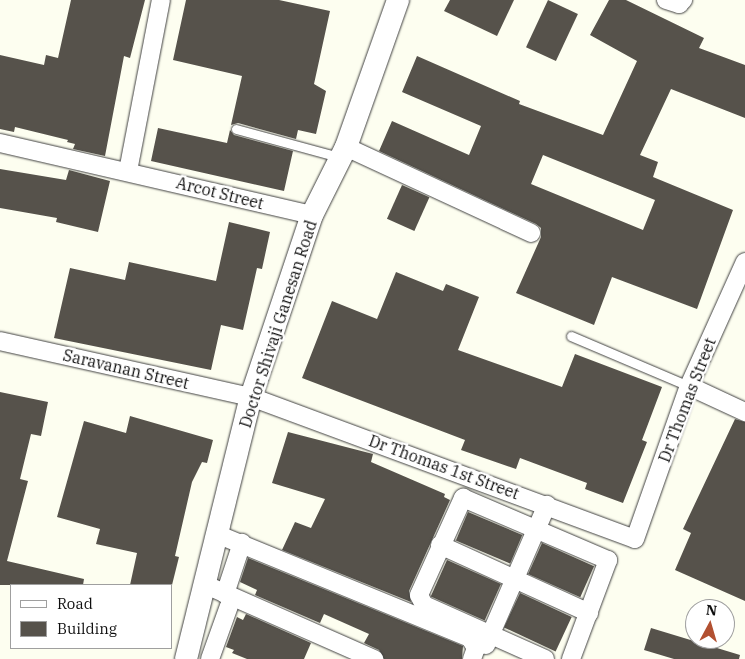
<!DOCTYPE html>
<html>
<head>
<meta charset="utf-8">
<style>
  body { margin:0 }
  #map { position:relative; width:745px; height:659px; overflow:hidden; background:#fdfef0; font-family:"IBM Plex Serif",serif }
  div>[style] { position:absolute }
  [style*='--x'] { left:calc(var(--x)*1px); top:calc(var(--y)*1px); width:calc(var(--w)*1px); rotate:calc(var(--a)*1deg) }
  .building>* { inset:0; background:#56524b; transform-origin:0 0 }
  .roads { filter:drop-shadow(0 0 1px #414141) drop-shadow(0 0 1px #414141) }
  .service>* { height:9px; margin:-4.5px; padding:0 4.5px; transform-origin:4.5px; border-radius:4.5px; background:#fff }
  .minor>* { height:18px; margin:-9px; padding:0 9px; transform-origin:9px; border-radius:9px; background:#fff }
  .tertiary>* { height:22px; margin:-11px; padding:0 11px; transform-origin:11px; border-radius:11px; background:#fff }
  span { translate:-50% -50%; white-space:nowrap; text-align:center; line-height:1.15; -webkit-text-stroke:5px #fff; paint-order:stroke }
  .street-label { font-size:16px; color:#0e0e0e }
  .legend { position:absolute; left:10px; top:584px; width:162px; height:65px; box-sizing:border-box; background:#fff; border:1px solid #9f9f9f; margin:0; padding:6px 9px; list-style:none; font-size:15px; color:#0e0e0e }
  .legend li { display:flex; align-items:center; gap:10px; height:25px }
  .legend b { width:25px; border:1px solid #9f9f9f }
  .north { position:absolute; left:685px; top:599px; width:50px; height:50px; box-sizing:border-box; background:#fff; border:1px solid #9f9f9f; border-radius:50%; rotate:6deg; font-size:14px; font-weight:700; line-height:20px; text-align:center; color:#0e0e0e }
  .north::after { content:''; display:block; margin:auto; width:18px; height:22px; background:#b25031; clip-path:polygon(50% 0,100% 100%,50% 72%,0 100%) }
</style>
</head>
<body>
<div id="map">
  <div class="building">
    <i style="clip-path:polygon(71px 0,145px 0,130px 58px,124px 56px,105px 156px,73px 149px,75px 144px,67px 142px,68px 140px,15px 127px,14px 132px,0 129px,0 55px,44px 65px,46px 55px,58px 58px)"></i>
    <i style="clip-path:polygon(186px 0,279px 0,330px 11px,314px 84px,326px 91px,316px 134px,298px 130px,296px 139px,238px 123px,231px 125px,242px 76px,173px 60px)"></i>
    <i style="clip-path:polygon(450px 0,514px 0,497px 36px,444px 11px)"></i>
    <i style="left:548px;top:0;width:33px;height:52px;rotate:25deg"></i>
    <i style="clip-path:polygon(evenodd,609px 0,626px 0,704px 38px,699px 48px,745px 65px,745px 118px,671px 89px,640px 155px,658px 162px,653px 177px,733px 210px,697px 309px,612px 277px,594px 325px,516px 293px,541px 237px,541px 228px,536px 224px,379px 151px,392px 121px,469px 155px,481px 126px,402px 92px,417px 56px,520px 101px,519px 104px,603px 135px,637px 61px,590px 35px,609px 0,543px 155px,655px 200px,643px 230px,531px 184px,543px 155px)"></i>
    <i style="clip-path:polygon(158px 128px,227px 143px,230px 130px,234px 135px,293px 151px,284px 191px,151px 161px)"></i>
    <i style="clip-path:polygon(0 169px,66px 180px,69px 170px,110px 181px,98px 232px,56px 222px,57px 218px,0 208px)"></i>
    <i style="left:402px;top:185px;width:30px;height:37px;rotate:24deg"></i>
    <i style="clip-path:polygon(229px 222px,270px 232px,262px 269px,257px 268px,243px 330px,221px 325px,211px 370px,54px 338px,70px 268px,125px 280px,129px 262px,216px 281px)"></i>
    <i style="clip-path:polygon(396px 272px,443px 291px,446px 284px,479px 297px,458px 350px,562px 387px,575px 354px,662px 387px,642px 440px,647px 442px,623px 503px,585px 489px,587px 483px,520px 458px,516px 469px,461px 450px,465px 440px,302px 378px,332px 301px,377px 319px)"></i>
    <i style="clip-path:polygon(0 392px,48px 402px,41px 436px,31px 434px,20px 479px,28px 481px,7px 561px,84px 579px,83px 585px,0 585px)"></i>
    <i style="clip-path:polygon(130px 416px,213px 440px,207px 463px,202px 462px,192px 482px,175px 556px,179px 557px,172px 585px,130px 585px,137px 553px,96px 544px,100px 529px,57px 517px,84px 421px,126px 433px)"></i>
    <i style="clip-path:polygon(735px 419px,745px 422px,745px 601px,675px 570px,691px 533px,683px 529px)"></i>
    <i style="clip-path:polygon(288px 432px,373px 454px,371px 462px,445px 494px,444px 497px,450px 500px,409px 591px,411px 602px,282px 550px,295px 522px,311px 528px,325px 499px,272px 483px)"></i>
    <i style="left:468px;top:512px;width:59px;height:31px;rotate:23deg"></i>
    <i style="left:542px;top:543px;width:57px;height:34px;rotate:24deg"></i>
    <i style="clip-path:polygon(248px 558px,463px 646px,462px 659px,384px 659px,379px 650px,364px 643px,369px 634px,324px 614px,320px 623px,255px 595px,257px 590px,240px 582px)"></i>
    <i style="left:447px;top:560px;width:59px;height:40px;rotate:24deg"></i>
    <i style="left:520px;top:593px;width:57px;height:38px;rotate:25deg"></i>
    <i style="clip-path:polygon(246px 614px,311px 643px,304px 659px,247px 659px,232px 653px,234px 650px,226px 647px,237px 617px,243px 620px)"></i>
    <i style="clip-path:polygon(651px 628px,740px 655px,739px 659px,674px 659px,644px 650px)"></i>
  </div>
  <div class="roads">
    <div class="service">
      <i style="--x:236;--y:129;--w:107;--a:15.2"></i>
      <i style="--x:571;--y:336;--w:128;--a:23"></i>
    </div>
    <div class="minor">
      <i style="--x:666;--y:0;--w:14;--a:17"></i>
      <i style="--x:679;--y:4;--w:6;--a:-45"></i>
      <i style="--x:0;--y:143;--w:320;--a:13"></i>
      <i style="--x:346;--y:147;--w:204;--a:24.9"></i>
      <i style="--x:128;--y:171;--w:174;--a:-79.1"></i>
      <i style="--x:0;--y:341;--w:257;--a:12.6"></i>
      <i style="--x:251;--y:397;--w:409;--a:20.3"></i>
      <i style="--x:635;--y:539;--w:162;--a:-70.6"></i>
      <i style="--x:689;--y:386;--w:136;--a:-65.7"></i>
      <i style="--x:689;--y:386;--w:62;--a:24.9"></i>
      <i style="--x:219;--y:535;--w:271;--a:22.3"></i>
      <i style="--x:470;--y:638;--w:12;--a:59"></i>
      <i style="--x:476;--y:648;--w:12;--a:110"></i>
      <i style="--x:440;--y:545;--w:164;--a:24.5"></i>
      <i style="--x:206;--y:585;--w:184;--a:23.8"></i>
      <i style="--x:225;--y:594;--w:54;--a:-71.6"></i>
      <i style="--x:486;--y:645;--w:153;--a:-66.5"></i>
      <i style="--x:210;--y:659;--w:56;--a:-70.3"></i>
      <i style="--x:545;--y:659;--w:133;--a:-155.9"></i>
      <i style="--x:424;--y:605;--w:11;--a:-117"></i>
      <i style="--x:419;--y:595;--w:107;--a:-65.6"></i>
      <i style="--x:463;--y:498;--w:158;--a:23.2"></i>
      <i style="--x:608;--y:560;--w:106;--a:110.5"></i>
    </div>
    <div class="tertiary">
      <i style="--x:186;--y:659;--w:270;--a:-76.1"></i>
      <i style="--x:251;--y:397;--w:192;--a:-71.5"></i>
      <i style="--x:312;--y:215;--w:76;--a:-63.4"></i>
      <i style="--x:346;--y:147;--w:156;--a:-70.5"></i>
    </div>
  </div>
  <div class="street-label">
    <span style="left:220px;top:193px;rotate:14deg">Arcot Street</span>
    <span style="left:278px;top:324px;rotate:-72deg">Doctor Shivaji Ganesan Road</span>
    <span style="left:126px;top:369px;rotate:13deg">Saravanan Street</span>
    <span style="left:687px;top:400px;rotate:-69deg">Dr Thomas Street</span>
    <span style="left:444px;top:467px;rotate:20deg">Dr Thomas 1st Street</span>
  </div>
  <ul class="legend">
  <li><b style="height:6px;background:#fff"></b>Road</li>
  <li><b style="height:14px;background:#56524b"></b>Building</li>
  </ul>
  <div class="north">N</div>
</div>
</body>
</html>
